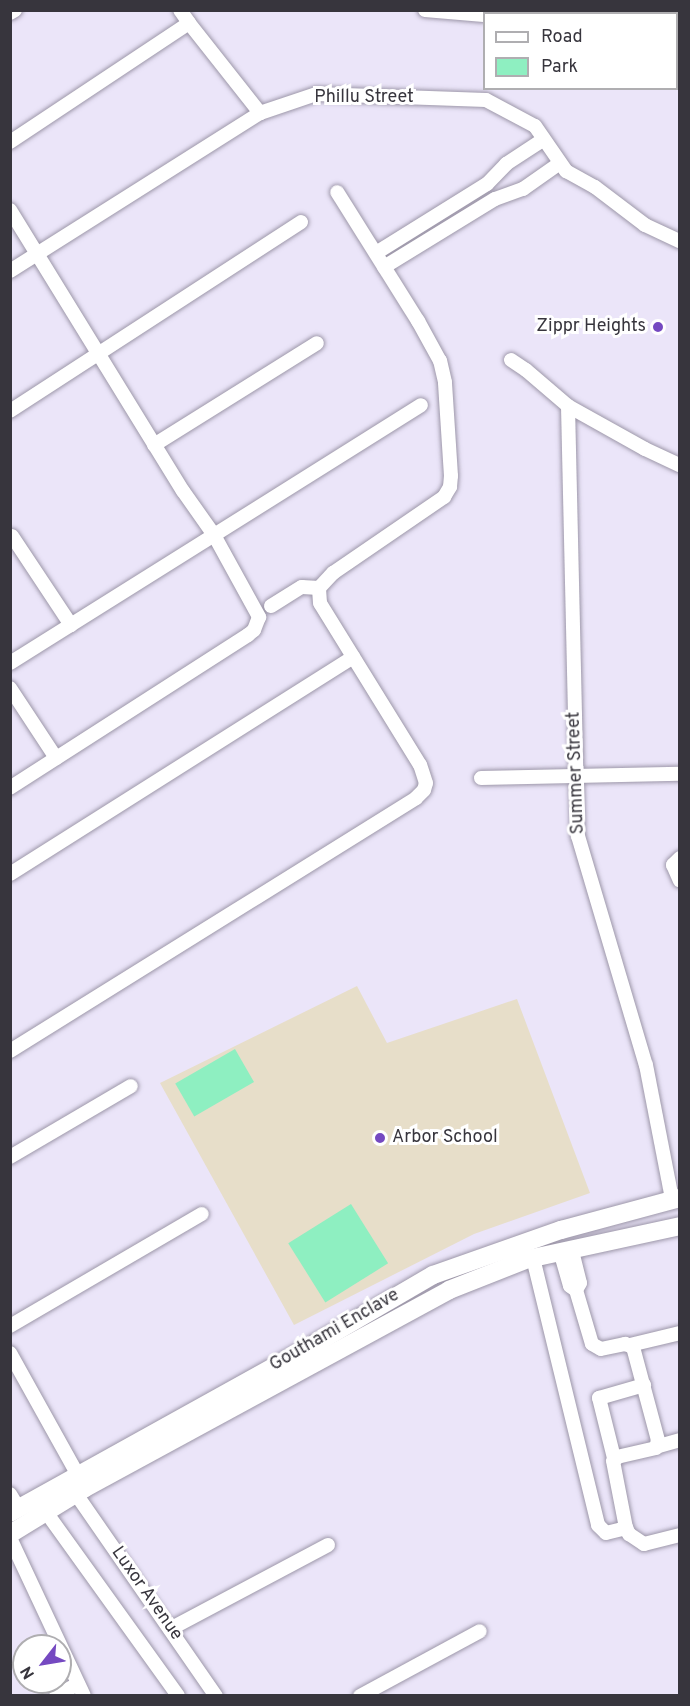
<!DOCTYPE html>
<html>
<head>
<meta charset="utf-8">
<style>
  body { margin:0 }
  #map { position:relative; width:690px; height:1706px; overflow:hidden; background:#ebe5f9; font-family:Overpass,sans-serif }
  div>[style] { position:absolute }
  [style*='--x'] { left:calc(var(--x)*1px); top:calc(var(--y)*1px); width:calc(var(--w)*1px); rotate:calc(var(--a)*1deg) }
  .commercial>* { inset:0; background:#e7dec9 }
  .green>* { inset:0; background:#8eefc1; transform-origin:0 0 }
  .roads { filter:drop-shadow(0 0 2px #9d97a9) drop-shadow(0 0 2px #9d97a9) }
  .minor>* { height:14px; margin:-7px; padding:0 7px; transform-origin:7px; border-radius:7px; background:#fff }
  .tertiary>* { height:18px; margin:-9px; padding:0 9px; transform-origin:9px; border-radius:9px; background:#fff }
  .dots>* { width:16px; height:16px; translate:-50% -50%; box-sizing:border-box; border:3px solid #fff; border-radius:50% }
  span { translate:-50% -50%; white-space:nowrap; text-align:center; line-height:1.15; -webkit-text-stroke:6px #fff; paint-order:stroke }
  .street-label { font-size:18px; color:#37353d }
  .poi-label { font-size:18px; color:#37353d }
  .right { translate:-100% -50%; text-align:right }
  .left { translate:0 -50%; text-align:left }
  .frame { position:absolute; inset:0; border:12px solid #37353d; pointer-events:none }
  .legend { position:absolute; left:483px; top:12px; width:195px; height:78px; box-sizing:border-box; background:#fff; border:2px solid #afaeb1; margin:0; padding:8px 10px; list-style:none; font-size:18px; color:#37353d }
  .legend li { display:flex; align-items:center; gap:12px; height:30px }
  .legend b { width:30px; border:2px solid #afaeb1 }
  .north { position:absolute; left:12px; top:1634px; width:60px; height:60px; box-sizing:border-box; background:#fff; border:2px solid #afaeb1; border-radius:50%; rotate:239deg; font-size:16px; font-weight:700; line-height:24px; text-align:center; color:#37353d }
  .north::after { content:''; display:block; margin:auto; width:21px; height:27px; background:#7549c1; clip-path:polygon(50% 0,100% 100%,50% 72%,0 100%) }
</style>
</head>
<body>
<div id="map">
  <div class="commercial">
    <i style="clip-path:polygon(357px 986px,387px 1043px,517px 999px,590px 1193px,474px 1234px,294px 1325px,160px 1083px)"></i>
  </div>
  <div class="green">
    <i style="left:235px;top:1049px;width:38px;height:69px;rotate:60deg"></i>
    <i style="left:351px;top:1204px;width:70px;height:74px;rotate:58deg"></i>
  </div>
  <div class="roads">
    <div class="minor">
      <i style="--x:180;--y:10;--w:16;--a:55"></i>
      <i style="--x:425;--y:10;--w:59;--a:4.8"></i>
      <i style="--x:10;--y:13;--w:6;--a:-31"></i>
      <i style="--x:561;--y:14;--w:5;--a:-53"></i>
      <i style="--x:10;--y:142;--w:215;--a:-33.6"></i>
      <i style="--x:189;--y:23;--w:115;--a:51.7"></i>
      <i style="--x:10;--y:210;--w:330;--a:58.4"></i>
      <i style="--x:183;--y:491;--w:54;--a:54.8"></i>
      <i style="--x:214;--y:535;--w:94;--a:61.2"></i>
      <i style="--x:259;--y:617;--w:14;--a:111"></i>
      <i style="--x:254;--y:630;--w:8;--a:140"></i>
      <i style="--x:248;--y:635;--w:283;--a:147.3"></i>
      <i style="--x:376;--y:253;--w:131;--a:-31.9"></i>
      <i style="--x:487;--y:184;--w:28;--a:-46"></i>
      <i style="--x:506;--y:164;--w:45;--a:-33.3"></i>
      <i style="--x:384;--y:267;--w:130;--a:-31.5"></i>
      <i style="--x:495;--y:199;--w:30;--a:-20"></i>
      <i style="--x:523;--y:189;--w:45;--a:-35.1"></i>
      <i style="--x:10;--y:271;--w:296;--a:-32.3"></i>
      <i style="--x:260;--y:113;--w:59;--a:-18.7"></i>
      <i style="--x:316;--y:94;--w:170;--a:2"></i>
      <i style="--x:486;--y:100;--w:55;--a:28"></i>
      <i style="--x:535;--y:126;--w:55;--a:55.4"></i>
      <i style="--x:566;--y:171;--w:33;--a:29"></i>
      <i style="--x:595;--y:187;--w:63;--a:37.2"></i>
      <i style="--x:645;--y:225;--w:38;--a:25"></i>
      <i style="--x:511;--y:360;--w:18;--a:34"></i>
      <i style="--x:526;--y:370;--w:55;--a:40.6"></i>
      <i style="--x:568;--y:406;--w:88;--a:29.2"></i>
      <i style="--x:645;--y:449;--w:38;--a:25"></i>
      <i style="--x:568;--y:406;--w:430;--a:88.7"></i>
      <i style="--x:578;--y:836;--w:239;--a:73.5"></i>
      <i style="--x:646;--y:1065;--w:136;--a:79"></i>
      <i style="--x:10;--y:411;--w:347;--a:-33"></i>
      <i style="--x:154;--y:445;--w:192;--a:-32"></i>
      <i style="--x:12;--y:536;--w:107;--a:56.5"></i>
      <i style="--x:271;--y:606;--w:36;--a:-32"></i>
      <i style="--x:302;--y:587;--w:17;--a:3"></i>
      <i style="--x:10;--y:663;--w:485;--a:-32.1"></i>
      <i style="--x:10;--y:688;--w:84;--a:56.7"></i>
      <i style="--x:481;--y:778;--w:199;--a:-1.2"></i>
      <i style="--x:680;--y:858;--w:10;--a:135"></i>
      <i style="--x:673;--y:865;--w:17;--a:66"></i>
      <i style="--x:10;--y:874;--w:406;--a:-32.3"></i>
      <i style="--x:10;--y:1051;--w:478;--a:-31.9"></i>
      <i style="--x:416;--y:798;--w:11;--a:-45"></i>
      <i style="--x:424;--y:790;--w:7;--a:-74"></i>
      <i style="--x:426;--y:783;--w:19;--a:-108"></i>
      <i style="--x:420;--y:765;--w:190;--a:-121.7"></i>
      <i style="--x:320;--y:603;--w:15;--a:-94"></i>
      <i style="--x:319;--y:588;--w:21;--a:-47"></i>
      <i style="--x:333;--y:573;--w:135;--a:-34.4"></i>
      <i style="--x:444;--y:497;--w:12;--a:-59"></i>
      <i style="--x:450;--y:487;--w:11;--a:-85"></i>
      <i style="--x:451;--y:476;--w:94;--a:-93.7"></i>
      <i style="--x:445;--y:382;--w:22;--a:-103"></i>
      <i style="--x:440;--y:361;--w:46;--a:-118.8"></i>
      <i style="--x:418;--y:321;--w:152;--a:-122.1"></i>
      <i style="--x:10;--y:1157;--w:140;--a:-30.4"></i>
      <i style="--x:560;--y:1251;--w:36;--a:74"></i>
      <i style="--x:570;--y:1286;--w:7;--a:34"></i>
      <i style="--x:576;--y:1290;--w:8;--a:-60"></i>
      <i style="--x:580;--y:1283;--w:36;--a:-104"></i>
      <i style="--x:533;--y:1258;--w:275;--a:76.3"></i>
      <i style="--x:598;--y:1525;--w:11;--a:45"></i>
      <i style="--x:606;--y:1533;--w:21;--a:-14"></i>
      <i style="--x:576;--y:1290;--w:56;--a:73.5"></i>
      <i style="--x:592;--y:1344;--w:10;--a:29"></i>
      <i style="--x:601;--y:1349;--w:25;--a:-12"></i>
      <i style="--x:625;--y:1344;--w:9;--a:21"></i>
      <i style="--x:633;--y:1347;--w:96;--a:75"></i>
      <i style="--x:658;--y:1440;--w:8;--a:104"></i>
      <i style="--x:656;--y:1448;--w:39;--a:167"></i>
      <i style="--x:618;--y:1457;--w:6;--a:141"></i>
      <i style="--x:613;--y:1461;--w:68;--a:79"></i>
      <i style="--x:626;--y:1528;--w:7;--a:63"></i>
      <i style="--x:629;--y:1534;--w:18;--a:34"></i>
      <i style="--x:644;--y:1544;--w:37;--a:-14"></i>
      <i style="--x:10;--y:1326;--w:222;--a:-30.3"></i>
      <i style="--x:630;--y:1345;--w:51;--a:-13.5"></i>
      <i style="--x:10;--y:1353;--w:140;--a:60.9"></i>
      <i style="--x:659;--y:1446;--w:22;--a:-16"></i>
      <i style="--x:614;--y:1458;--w:62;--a:-104"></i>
      <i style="--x:599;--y:1398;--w:47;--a:-16.1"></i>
      <i style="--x:10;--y:1494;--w:17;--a:59"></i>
      <i style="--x:76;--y:1494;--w:246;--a:55.3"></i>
      <i style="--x:46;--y:1512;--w:226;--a:54.3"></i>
      <i style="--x:10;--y:1538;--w:174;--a:64.9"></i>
      <i style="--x:170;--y:1629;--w:179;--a:-28"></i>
      <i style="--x:56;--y:1696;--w:25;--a:-29"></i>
      <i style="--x:360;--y:1696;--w:136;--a:-28.4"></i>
    </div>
    <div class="tertiary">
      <i style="--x:10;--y:1513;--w:355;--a:-29"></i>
      <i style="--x:320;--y:1341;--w:131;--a:-30.3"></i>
      <i style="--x:433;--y:1275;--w:136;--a:-19.4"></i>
      <i style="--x:561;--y:1230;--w:123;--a:-15.1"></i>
      <i style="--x:10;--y:1534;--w:88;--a:-31.5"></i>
      <i style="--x:85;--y:1488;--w:414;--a:-28.5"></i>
      <i style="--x:449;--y:1290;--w:85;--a:-21.4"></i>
      <i style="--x:528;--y:1259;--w:156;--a:-12.2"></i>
    </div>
  </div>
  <div class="dots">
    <i style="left:658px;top:327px;background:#7549c1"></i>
    <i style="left:380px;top:1138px;background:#7549c1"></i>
  </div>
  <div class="street-label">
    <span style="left:364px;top:98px">Phillu Street</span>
    <span style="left:577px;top:773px;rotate:-92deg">Summer Street</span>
    <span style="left:335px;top:1331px;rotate:-30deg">Gouthami Enclave</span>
    <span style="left:146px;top:1594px;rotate:55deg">Luxor Avenue</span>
  </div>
  <div class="poi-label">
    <span class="right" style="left:646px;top:327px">Zippr Heights</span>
    <span class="left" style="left:392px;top:1138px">Arbor School</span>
  </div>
  <div class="frame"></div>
  <ul class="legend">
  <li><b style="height:8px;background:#fff"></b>Road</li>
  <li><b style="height:16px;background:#8eefc1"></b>Park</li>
  </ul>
  <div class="north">N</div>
</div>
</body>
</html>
